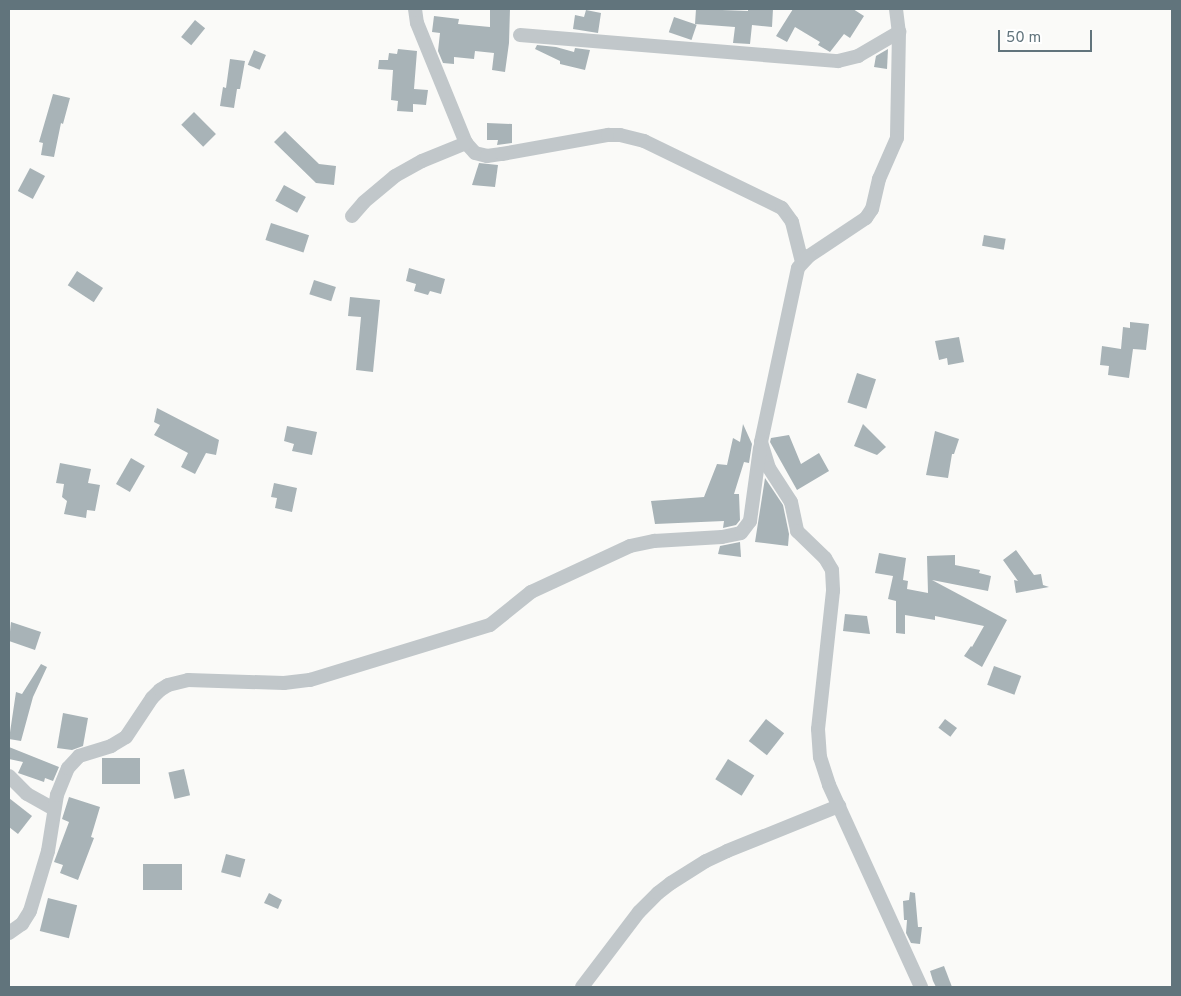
<!DOCTYPE html>
<html>
<head>
<meta charset="utf-8">
<style>
  body { margin:0 }
  #map { position:relative; width:1181px; height:996px; overflow:hidden; background:#fafaf8; font-family:Overpass,sans-serif }
  div>[style] { position:absolute }
  [style*='--x'] { left:calc(var(--x)*1px); top:calc(var(--y)*1px); width:calc(var(--w)*1px); rotate:calc(var(--a)*1deg) }
  .building>* { inset:0; background:#a8b3b7; transform-origin:0 0 }
  .street>* { height:14px; margin:-7px; padding:0 7px; transform-origin:7px; border-radius:7px; background:#c1c7ca }
  span { translate:-50% -50%; white-space:nowrap; text-align:center; line-height:1.15; -webkit-text-stroke:5px #fff; paint-order:stroke }
  .frame { position:absolute; inset:0; border:10px solid #61747c; pointer-events:none }
  .scale { position:absolute; left:998px; top:30px; width:94px; height:22px; box-sizing:border-box; border:2px solid #61747c; border-top:0; padding-left:6px; font-size:15px; line-height:18px; white-space:nowrap; color:#61747c; -webkit-text-stroke:4px #fff; paint-order:stroke }
</style>
</head>
<body>
<div id="map">
  <div class="building">
    <i style="clip-path:polygon(490px 9px,510px 9px,509px 43px,505px 72px,492px 70px,494px 53px,475px 51px,474px 59px,454px 57px,454px 64px,443px 63px,438px 51px,440px 33px,432px 32px,434px 16px,459px 19px,458px 24px,490px 27px)"></i>
    <i style="clip-path:polygon(696px 9px,748px 11px,748px 9px,773px 9px,772px 27px,752px 25px,750px 44px,733px 43px,735px 27px,695px 24px)"></i>
    <i style="clip-path:polygon(793px 9px,853px 9px,864px 16px,850px 38px,844px 34px,830px 52px,818px 45px,820px 42px,795px 27px,787px 42px,776px 36px)"></i>
    <i style="clip-path:polygon(586px 10px,601px 13px,598px 33px,573px 29px,575px 15px,584px 17px)"></i>
    <i style="left:674px;top:17px;width:24px;height:16px;rotate:19deg"></i>
    <i style="left:195px;top:20px;width:13px;height:22px;rotate:39deg"></i>
    <i style="clip-path:polygon(537px 45px,556px 47px,574px 52px,575px 48px,590px 50px,585px 70px,560px 64px,560px 61px,535px 49px)"></i>
    <i style="clip-path:polygon(398px 49px,417px 51px,414px 89px,428px 90px,426px 105px,413px 104px,413px 112px,397px 111px,398px 101px,391px 100px,393px 70px,378px 69px,379px 60px,388px 60px,389px 53px,397px 54px)"></i>
    <i style="clip-path:polygon(888px 49px,887px 69px,874px 67px,876px 56px)"></i>
    <i style="left:254px;top:50px;width:13px;height:16px;rotate:23deg"></i>
    <i style="clip-path:polygon(230px 59px,245px 61px,240px 89px,237px 89px,234px 108px,220px 106px,223px 87px,226px 88px)"></i>
    <i style="clip-path:polygon(53px 94px,70px 98px,63px 124px,61px 123px,54px 157px,41px 155px,43px 143px,39px 142px)"></i>
    <i style="left:194px;top:112px;width:31px;height:18px;rotate:45deg"></i>
    <i style="clip-path:polygon(487px 123px,512px 124px,512px 143px,497px 145px,498px 140px,487px 140px)"></i>
    <i style="clip-path:polygon(285px 131px,319px 164px,336px 166px,334px 185px,316px 183px,274px 142px)"></i>
    <i style="clip-path:polygon(479px 163px,498px 165px,495px 187px,472px 185px)"></i>
    <i style="left:30px;top:168px;width:17px;height:26px;rotate:28deg"></i>
    <i style="left:284px;top:185px;width:25px;height:18px;rotate:29deg"></i>
    <i style="left:271px;top:223px;width:40px;height:18px;rotate:18deg"></i>
    <i style="left:984px;top:235px;width:22px;height:11px;rotate:10deg"></i>
    <i style="clip-path:polygon(409px 268px,445px 279px,441px 294px,430px 291px,428px 295px,414px 291px,416px 284px,406px 281px)"></i>
    <i style="left:77px;top:271px;width:31px;height:17px;rotate:33deg"></i>
    <i style="left:314px;top:280px;width:23px;height:15px;rotate:18deg"></i>
    <i style="clip-path:polygon(350px 297px,380px 300px,373px 372px,356px 370px,361px 317px,348px 316px)"></i>
    <i style="clip-path:polygon(1130px 322px,1149px 324px,1146px 350px,1133px 349px,1129px 378px,1108px 375px,1109px 366px,1100px 365px,1102px 346px,1121px 349px,1123px 327px,1130px 328px)"></i>
    <i style="clip-path:polygon(959px 337px,964px 362px,948px 365px,947px 358px,939px 360px,935px 341px)"></i>
    <i style="left:857px;top:373px;width:20px;height:31px;rotate:18deg"></i>
    <i style="clip-path:polygon(157px 408px,219px 440px,216px 455px,206px 453px,195px 474px,181px 467px,188px 453px,154px 435px,160px 425px,154px 422px)"></i>
    <i style="clip-path:polygon(743px 424px,752px 444px,749px 463px,744px 462px,734px 494px,739px 494px,740px 520px,736px 525px,723px 528px,724px 521px,655px 524px,651px 501px,704px 497px,717px 464px,727px 465px,733px 438px,740px 442px)"></i>
    <i style="clip-path:polygon(863px 424px,886px 447px,877px 455px,854px 446px)"></i>
    <i style="clip-path:polygon(287px 426px,317px 432px,312px 455px,292px 451px,294px 444px,284px 441px)"></i>
    <i style="clip-path:polygon(935px 431px,959px 439px,954px 454px,952px 454px,948px 478px,926px 475px)"></i>
    <i style="clip-path:polygon(789px 435px,801px 464px,819px 453px,829px 471px,797px 490px,770px 442px,771px 438px)"></i>
    <i style="left:131px;top:458px;width:16px;height:30px;rotate:30deg"></i>
    <i style="clip-path:polygon(60px 463px,91px 469px,88px 483px,100px 485px,95px 511px,87px 510px,86px 518px,64px 514px,67px 501px,62px 497px,64px 484px,56px 483px)"></i>
    <i style="clip-path:polygon(765px 478px,783px 505px,789px 534px,788px 546px,755px 542px)"></i>
    <i style="clip-path:polygon(274px 483px,297px 488px,292px 512px,275px 508px,277px 498px,271px 497px)"></i>
    <i style="clip-path:polygon(740px 542px,741px 557px,718px 554px,720px 546px)"></i>
    <i style="clip-path:polygon(1016px 550px,1034px 575px,1041px 574px,1043px 585px,1049px 587px,1016px 593px,1014px 580px,1018px 581px,1003px 560px)"></i>
    <i style="clip-path:polygon(879px 553px,906px 558px,903px 580px,908px 581px,907px 589px,928px 593px,927px 556px,955px 555px,955px 565px,980px 570px,979px 573px,991px 576px,988px 591px,932px 580px,1007px 620px,982px 667px,964px 656px,971px 646px,972px 647px,984px 626px,935px 616px,935px 620px,905px 615px,905px 634px,896px 633px,896px 601px,888px 599px,893px 576px,875px 573px)"></i>
    <i style="clip-path:polygon(845px 614px,867px 616px,870px 634px,843px 631px)"></i>
    <i style="clip-path:polygon(11px 622px,41px 632px,35px 650px,9px 641px)"></i>
    <i style="clip-path:polygon(41px 664px,47px 667px,33px 697px,21px 741px,9px 739px,16px 692px,22px 694px)"></i>
    <i style="left:994px;top:666px;width:29px;height:20px;rotate:20deg"></i>
    <i style="clip-path:polygon(63px 713px,88px 718px,83px 746px,72px 750px,57px 748px)"></i>
    <i style="left:766px;top:719px;width:23px;height:28px;rotate:38deg"></i>
    <i style="left:945px;top:719px;width:15px;height:11px;rotate:37deg"></i>
    <i style="clip-path:polygon(9px 747px,59px 767px,53px 781px,45px 778px,44px 782px,18px 773px,23px 762px,9px 759px)"></i>
    <i style="left:140px;top:758px;width:26px;height:38px;rotate:90deg"></i>
    <i style="left:728px;top:759px;width:31px;height:24px;rotate:32deg"></i>
    <i style="left:184px;top:769px;width:27px;height:16px;rotate:77deg"></i>
    <i style="clip-path:polygon(69px 797px,100px 807px,91px 837px,94px 838px,78px 880px,60px 873px,63px 865px,54px 862px,69px 822px,62px 819px)"></i>
    <i style="clip-path:polygon(9px 798px,32px 816px,18px 834px,9px 827px)"></i>
    <i style="left:226px;top:854px;width:20px;height:19px;rotate:15deg"></i>
    <i style="left:143px;top:864px;width:39px;height:26px"></i>
    <i style="clip-path:polygon(910px 892px,915px 893px,918px 927px,922px 927px,920px 944px,911px 943px,906px 933px,907px 920px,904px 920px,903px 901px,909px 900px)"></i>
    <i style="clip-path:polygon(269px 893px,282px 900px,278px 909px,264px 903px)"></i>
    <i style="left:48px;top:898px;width:30px;height:34px;rotate:14deg"></i>
    <i style="clip-path:polygon(944px 966px,952px 987px,936px 987px,933px 981px,930px 971px)"></i>
  </div>
  <div class="street">
    <i style="--x:415;--y:9;--w:14;--a:82"></i>
    <i style="--x:417;--y:23;--w:130;--a:67.8"></i>
    <i style="--x:466;--y:143;--w:13;--a:48"></i>
    <i style="--x:475;--y:153;--w:12;--a:14"></i>
    <i style="--x:487;--y:156;--w:15;--a:-8"></i>
    <i style="--x:502;--y:154;--w:108;--a:-10.2"></i>
    <i style="--x:608;--y:135;--w:12;--a:0"></i>
    <i style="--x:620;--y:135;--w:25;--a:14"></i>
    <i style="--x:644;--y:141;--w:153;--a:25.9"></i>
    <i style="--x:782;--y:208;--w:17;--a:54"></i>
    <i style="--x:792;--y:222;--w:41;--a:76"></i>
    <i style="--x:896;--y:9;--w:23;--a:83"></i>
    <i style="--x:899;--y:32;--w:106;--a:91.1"></i>
    <i style="--x:897;--y:138;--w:45;--a:113.7"></i>
    <i style="--x:879;--y:179;--w:31;--a:103"></i>
    <i style="--x:872;--y:209;--w:11;--a:124"></i>
    <i style="--x:866;--y:218;--w:69;--a:146.3"></i>
    <i style="--x:809;--y:256;--w:16;--a:133"></i>
    <i style="--x:798;--y:268;--w:178;--a:102"></i>
    <i style="--x:761;--y:442;--w:27;--a:73"></i>
    <i style="--x:769;--y:468;--w:40;--a:57.1"></i>
    <i style="--x:791;--y:502;--w:30;--a:78"></i>
    <i style="--x:797;--y:531;--w:39;--a:44"></i>
    <i style="--x:825;--y:558;--w:14;--a:60"></i>
    <i style="--x:832;--y:570;--w:21;--a:87"></i>
    <i style="--x:833;--y:591;--w:139;--a:96.2"></i>
    <i style="--x:818;--y:729;--w:28;--a:86"></i>
    <i style="--x:820;--y:757;--w:29;--a:72"></i>
    <i style="--x:829;--y:785;--w:222;--a:65.5"></i>
    <i style="--x:520;--y:35;--w:319;--a:4.7"></i>
    <i style="--x:838;--y:61;--w:21;--a:-14"></i>
    <i style="--x:858;--y:56;--w:48;--a:-30.3"></i>
    <i style="--x:352;--y:216;--w:18;--a:-49"></i>
    <i style="--x:364;--y:202;--w:40;--a:-40"></i>
    <i style="--x:395;--y:176;--w:31;--a:-29"></i>
    <i style="--x:422;--y:161;--w:48;--a:-22.2"></i>
    <i style="--x:9;--y:776;--w:25;--a:45"></i>
    <i style="--x:27;--y:794;--w:31;--a:29"></i>
    <i style="--x:9;--y:933;--w:16;--a:-35"></i>
    <i style="--x:22;--y:924;--w:15;--a:-58"></i>
    <i style="--x:30;--y:911;--w:63;--a:-73.3"></i>
    <i style="--x:48;--y:851;--w:57;--a:-80.9"></i>
    <i style="--x:57;--y:795;--w:29;--a:-68"></i>
    <i style="--x:68;--y:768;--w:16;--a:-47"></i>
    <i style="--x:79;--y:756;--w:34;--a:-17"></i>
    <i style="--x:111;--y:746;--w:17;--a:-31"></i>
    <i style="--x:126;--y:737;--w:47;--a:-56.3"></i>
    <i style="--x:152;--y:698;--w:11;--a:-45"></i>
    <i style="--x:160;--y:690;--w:9;--a:-32"></i>
    <i style="--x:168;--y:685;--w:21;--a:-14"></i>
    <i style="--x:188;--y:680;--w:96;--a:1.8"></i>
    <i style="--x:284;--y:683;--w:26;--a:-7"></i>
    <i style="--x:310;--y:680;--w:188;--a:-17"></i>
    <i style="--x:490;--y:625;--w:53;--a:-38.8"></i>
    <i style="--x:531;--y:592;--w:109;--a:-24.9"></i>
    <i style="--x:630;--y:546;--w:25;--a:-12"></i>
    <i style="--x:654;--y:541;--w:68;--a:-3.4"></i>
    <i style="--x:722;--y:537;--w:19;--a:-12"></i>
    <i style="--x:741;--y:533;--w:15;--a:-53"></i>
    <i style="--x:750;--y:521;--w:74;--a:-82.2"></i>
    <i style="--x:582;--y:987;--w:94;--a:-52.8"></i>
    <i style="--x:639;--y:912;--w:27;--a:-45"></i>
    <i style="--x:658;--y:893;--w:16;--a:-38"></i>
    <i style="--x:671;--y:883;--w:41;--a:-32.2"></i>
    <i style="--x:706;--y:861;--w:23;--a:-25"></i>
    <i style="--x:727;--y:851;--w:121;--a:-21.9"></i>
  </div>
  <div class="frame"></div>
  <div class="scale">50 m</div>
</div>
</body>
</html>
